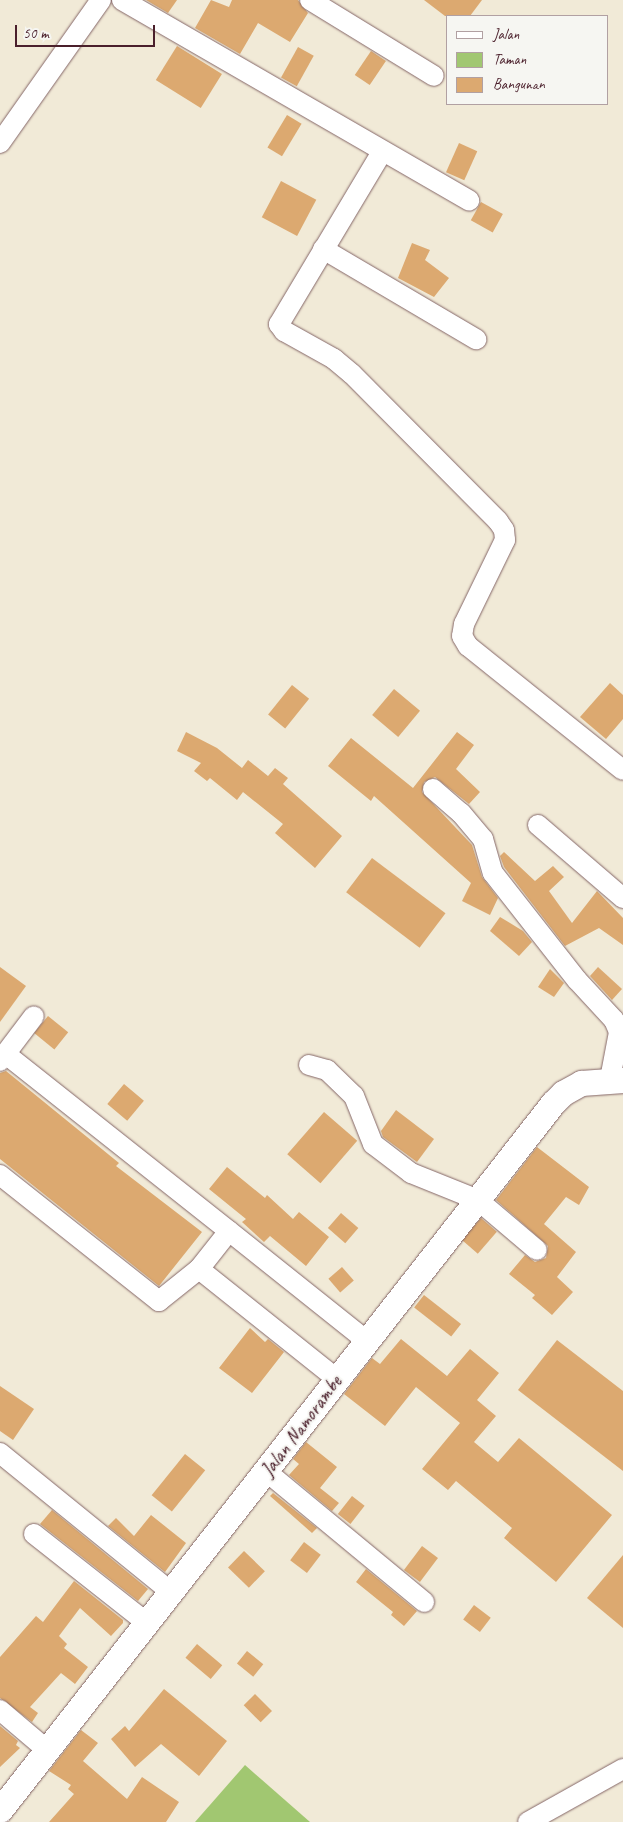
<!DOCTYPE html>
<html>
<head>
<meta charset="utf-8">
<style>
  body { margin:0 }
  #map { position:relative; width:623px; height:1822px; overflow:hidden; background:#f1ead7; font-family:Caveat,sans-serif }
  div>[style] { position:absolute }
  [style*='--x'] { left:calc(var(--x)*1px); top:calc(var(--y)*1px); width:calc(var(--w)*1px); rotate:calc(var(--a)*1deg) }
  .green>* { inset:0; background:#a1c771 }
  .building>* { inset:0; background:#dca970; transform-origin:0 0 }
  .roads { filter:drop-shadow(0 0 1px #846667) drop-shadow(0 0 1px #846667) }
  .minor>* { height:20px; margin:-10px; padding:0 10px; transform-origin:10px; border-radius:10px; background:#fff }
  .major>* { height:25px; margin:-12.5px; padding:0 12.5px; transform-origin:12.5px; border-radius:12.5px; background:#fff }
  span { translate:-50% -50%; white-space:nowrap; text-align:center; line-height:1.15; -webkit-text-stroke:4px #f6f6f2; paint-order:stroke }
  .street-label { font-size:20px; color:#4a1f2b }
  .legend { position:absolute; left:446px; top:15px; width:162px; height:90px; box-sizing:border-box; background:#f6f6f2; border:1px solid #b1a0a2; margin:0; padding:6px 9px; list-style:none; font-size:15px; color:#4a1f2b }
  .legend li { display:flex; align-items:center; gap:10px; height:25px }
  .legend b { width:25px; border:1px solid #b1a0a2 }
  .scale { position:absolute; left:15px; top:25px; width:140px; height:22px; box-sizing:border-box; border:2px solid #4a1f2b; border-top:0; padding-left:6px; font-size:15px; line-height:18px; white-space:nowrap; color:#4a1f2b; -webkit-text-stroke:4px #f6f6f2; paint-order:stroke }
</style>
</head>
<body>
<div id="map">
  <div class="green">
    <i style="clip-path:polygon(245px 1765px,310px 1822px,195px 1822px)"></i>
  </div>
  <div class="building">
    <i style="clip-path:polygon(146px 0,177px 0,168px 13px)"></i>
    <i style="clip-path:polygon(211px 0,229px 7px,232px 0,298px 0,308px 13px,290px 42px,258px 23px,240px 54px,195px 28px)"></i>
    <i style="clip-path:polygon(424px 0,482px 0,470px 16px,445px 16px)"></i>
    <i style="left:177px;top:46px;width:53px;height:40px;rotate:32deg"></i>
    <i style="left:298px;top:47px;width:18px;height:35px;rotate:29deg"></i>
    <i style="left:371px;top:51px;width:18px;height:29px;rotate:34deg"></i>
    <i style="left:287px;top:115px;width:17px;height:38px;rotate:31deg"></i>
    <i style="left:459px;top:143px;width:20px;height:32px;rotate:24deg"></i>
    <i style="left:281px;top:181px;width:40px;height:41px;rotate:28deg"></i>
    <i style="left:481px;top:202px;width:25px;height:21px;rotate:29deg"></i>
    <i style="clip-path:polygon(412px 243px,430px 250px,425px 260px,449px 278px,434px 297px,398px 278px)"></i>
    <i style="clip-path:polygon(610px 683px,623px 695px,623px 719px,606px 739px,580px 717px)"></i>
    <i style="left:292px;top:685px;width:22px;height:38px;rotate:39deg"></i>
    <i style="left:394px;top:689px;width:34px;height:34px;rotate:40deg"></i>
    <i style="clip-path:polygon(186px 732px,217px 748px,242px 768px,248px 760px,268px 776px,275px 768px,288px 778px,283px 784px,342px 836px,315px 868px,275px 833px,283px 824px,243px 792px,237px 800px,210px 778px,207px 781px,194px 771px,201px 763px,177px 751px)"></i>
    <i style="clip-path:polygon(457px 732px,474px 745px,456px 769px,480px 792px,469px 804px,435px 777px,424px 782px,422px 792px,472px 845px,482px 877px,498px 898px,490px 915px,462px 901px,471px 883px,374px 796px,371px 801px,328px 766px,351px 738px,413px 788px)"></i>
    <i style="clip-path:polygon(504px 852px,535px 881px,553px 866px,564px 877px,549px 891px,572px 923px,597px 891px,623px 918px,623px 945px,599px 928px,565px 946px,504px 867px,500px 856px)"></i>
    <i style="left:372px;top:858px;width:92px;height:43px;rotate:37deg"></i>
    <i style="clip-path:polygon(500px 917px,523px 931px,532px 942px,519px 956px,490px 931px)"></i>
    <i style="clip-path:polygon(0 967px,26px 986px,0 1022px)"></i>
    <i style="clip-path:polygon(598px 967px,622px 989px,612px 1000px,590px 976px)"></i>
    <i style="clip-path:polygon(550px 969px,564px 983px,554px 997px,538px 987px)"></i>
    <i style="left:48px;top:1016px;width:26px;height:22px;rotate:39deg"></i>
    <i style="clip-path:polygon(6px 1071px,119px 1163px,116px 1166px,202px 1232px,159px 1286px,0 1159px,0 1073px)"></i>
    <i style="left:124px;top:1084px;width:26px;height:26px;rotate:40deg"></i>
    <i style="clip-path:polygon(396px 1110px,434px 1139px,417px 1162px,383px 1137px,381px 1131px)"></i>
    <i style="left:324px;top:1112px;width:44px;height:56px;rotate:41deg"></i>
    <i style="clip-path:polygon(537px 1147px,589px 1187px,579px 1205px,566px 1197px,544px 1224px,576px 1252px,557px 1277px,573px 1292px,552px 1315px,532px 1298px,535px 1295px,509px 1274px,525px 1255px,535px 1262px,546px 1258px,548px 1246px,496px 1200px)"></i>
    <i style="clip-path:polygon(227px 1167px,265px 1198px,267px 1195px,293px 1219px,299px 1212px,329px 1237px,306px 1266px,270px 1236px,264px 1242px,242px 1222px,246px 1219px,209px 1189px)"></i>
    <i style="left:341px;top:1213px;width:23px;height:20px;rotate:41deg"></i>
    <i style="left:481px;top:1218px;width:21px;height:29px;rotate:41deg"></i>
    <i style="left:342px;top:1267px;width:18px;height:18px;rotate:49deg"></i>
    <i style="left:424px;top:1295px;width:47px;height:16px;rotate:38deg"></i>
    <i style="clip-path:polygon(250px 1328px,265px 1342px,268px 1339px,284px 1352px,252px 1393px,219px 1368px)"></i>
    <i style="clip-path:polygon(401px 1339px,447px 1376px,470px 1349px,499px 1373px,477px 1400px,496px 1416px,474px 1442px,498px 1462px,519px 1438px,612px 1515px,556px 1582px,504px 1538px,512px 1528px,456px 1481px,448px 1490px,422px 1469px,460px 1423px,416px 1387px,385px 1426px,344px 1394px,372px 1358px,380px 1364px)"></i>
    <i style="clip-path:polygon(557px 1340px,623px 1391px,623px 1471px,518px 1390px)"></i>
    <i style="clip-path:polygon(0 1386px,34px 1409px,13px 1440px,0 1431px)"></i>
    <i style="clip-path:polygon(306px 1442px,337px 1467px,320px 1488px,339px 1503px,332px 1511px,289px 1475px,299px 1464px,293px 1459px)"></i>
    <i style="left:185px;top:1454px;width:26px;height:53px;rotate:39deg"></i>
    <i style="clip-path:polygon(273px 1493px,317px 1528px,312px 1533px,270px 1496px)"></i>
    <i style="left:352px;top:1496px;width:16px;height:23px;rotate:38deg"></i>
    <i style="clip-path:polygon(52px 1510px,148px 1589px,138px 1601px,40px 1524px)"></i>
    <i style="clip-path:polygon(151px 1515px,186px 1543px,165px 1572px,108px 1526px,116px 1518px,134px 1536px)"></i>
    <i style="left:304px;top:1542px;width:21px;height:23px;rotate:37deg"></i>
    <i style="left:422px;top:1546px;width:20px;height:30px;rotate:37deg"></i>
    <i style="left:244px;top:1551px;width:29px;height:23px;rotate:44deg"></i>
    <i style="clip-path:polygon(623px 1555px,623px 1628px,587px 1598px)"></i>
    <i style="clip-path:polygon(366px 1569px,417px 1611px,404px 1626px,391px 1615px,393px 1612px,356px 1582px)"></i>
    <i style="clip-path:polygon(74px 1581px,123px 1620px,123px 1623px,111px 1636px,80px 1608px,59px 1636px,67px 1644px,64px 1648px,88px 1667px,75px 1684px,61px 1673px,30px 1707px,38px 1713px,32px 1722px,0 1698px,0 1657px,36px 1616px,43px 1622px)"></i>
    <i style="left:474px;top:1605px;width:21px;height:18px;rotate:37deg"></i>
    <i style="left:197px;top:1644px;width:33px;height:18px;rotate:40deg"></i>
    <i style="left:247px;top:1651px;width:21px;height:16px;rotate:39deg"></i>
    <i style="clip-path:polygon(164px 1689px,227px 1741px,199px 1776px,161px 1744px,135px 1767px,111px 1739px,125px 1726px,129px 1731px)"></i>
    <i style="left:255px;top:1694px;width:24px;height:16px;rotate:45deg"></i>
    <i style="clip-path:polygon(0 1726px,18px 1741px,16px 1745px,20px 1748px,0 1767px)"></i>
    <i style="clip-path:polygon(81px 1730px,98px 1743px,83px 1761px,127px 1799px,142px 1777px,179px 1802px,166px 1822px,49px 1822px,74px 1794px,68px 1789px,71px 1785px,49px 1771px)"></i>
  </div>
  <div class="roads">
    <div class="minor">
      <i style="--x:122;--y:0;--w:401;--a:30"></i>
      <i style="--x:310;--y:0;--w:145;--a:31.5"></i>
      <i style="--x:0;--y:143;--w:175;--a:-54.8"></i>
      <i style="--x:379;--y:149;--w:8;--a:90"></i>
      <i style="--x:379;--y:157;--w:195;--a:120.9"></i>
      <i style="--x:279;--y:324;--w:9;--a:54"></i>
      <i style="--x:284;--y:331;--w:57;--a:29.2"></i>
      <i style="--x:334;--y:359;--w:23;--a:40"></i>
      <i style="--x:352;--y:374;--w:207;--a:45.2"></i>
      <i style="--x:498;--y:521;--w:11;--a:56"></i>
      <i style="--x:504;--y:530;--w:10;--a:84"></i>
      <i style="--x:505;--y:540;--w:93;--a:116"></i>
      <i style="--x:464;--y:624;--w:12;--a:99"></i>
      <i style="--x:462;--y:636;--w:12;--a:59"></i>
      <i style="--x:468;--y:646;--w:198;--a:38.7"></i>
      <i style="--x:323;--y:249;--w:178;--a:30.5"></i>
      <i style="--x:433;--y:789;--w:37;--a:41"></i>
      <i style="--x:461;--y:813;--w:34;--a:50"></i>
      <i style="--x:483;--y:839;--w:35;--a:74"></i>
      <i style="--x:493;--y:873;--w:136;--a:51.9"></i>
      <i style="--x:577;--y:980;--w:54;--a:47.2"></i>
      <i style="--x:614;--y:1020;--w:13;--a:67"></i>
      <i style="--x:619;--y:1032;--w:48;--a:100.8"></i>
      <i style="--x:538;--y:825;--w:112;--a:40.7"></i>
      <i style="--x:0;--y:1061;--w:56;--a:-52.9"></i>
      <i style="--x:309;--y:1065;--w:19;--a:16"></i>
      <i style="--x:327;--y:1070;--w:37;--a:44"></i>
      <i style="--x:354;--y:1096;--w:52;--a:68.4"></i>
      <i style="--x:373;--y:1144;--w:48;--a:37.3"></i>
      <i style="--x:411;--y:1173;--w:72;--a:21.9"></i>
      <i style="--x:478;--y:1200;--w:77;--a:40.3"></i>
      <i style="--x:0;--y:1175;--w:203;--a:38.4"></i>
      <i style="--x:159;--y:1301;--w:51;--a:-38.7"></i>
      <i style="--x:199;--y:1269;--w:48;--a:-51.7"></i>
      <i style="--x:229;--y:1231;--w:285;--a:-141.6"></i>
      <i style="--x:229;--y:1231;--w:176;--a:38.6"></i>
      <i style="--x:199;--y:1269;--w:176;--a:38.6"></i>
      <i style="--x:0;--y:1453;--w:220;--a:39.1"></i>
      <i style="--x:267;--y:1472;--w:204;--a:39.6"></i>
      <i style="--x:34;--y:1534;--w:144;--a:38.2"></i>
      <i style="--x:0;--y:1710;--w:60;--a:40.3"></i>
      <i style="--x:528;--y:1822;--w:109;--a:-29.2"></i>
    </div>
    <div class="major">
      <i style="--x:0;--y:1810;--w:898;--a:-51.97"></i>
      <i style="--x:553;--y:1103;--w:14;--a:-45"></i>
      <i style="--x:563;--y:1093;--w:21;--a:-29"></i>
      <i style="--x:581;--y:1083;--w:42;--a:-4.1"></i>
    </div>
  </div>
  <div class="street-label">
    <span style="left:301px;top:1426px;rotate:-53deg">Jalan Namorambe</span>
  </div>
  <ul class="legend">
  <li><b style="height:6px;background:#fff"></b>Jalan</li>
  <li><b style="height:14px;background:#a1c771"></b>Taman</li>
  <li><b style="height:14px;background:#dca970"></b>Bangunan</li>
  </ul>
  <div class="scale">50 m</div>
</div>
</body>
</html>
